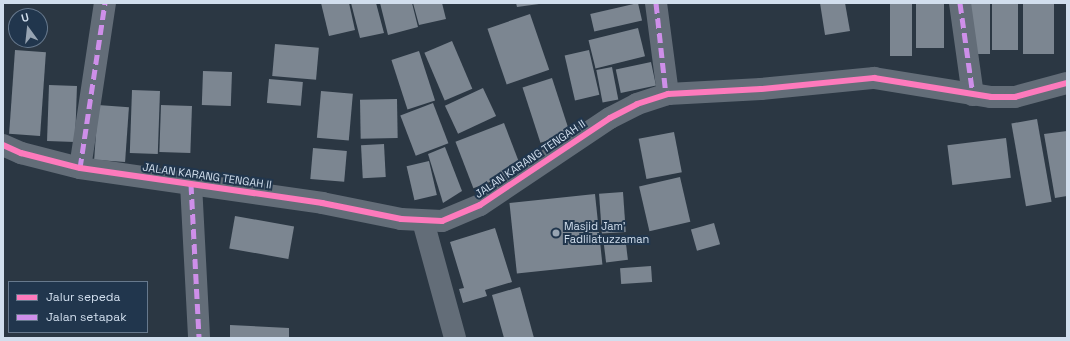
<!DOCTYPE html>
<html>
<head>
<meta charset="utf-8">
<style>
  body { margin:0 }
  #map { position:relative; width:1070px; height:341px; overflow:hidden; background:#2b3743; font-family:"Space Grotesk",sans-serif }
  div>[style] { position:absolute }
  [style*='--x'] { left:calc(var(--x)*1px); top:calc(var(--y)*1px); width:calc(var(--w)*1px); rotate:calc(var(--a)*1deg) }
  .building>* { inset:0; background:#7c8691; transform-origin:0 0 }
  .minor>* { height:22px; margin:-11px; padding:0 11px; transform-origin:11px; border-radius:11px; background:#636d78 }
  .quiet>* { height:5px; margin-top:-2.5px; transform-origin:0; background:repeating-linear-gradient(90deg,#ce8fe9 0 10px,transparent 0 15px) }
  .cycleway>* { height:6px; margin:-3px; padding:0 3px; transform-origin:3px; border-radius:3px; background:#fd7abc }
  .dots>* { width:11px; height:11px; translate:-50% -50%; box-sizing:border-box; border:2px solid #21364d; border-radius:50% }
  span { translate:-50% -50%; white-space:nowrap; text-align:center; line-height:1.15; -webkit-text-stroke:4px #21364d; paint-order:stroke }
  .street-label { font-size:11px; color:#d1deed }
  .poi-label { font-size:11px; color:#d1deed }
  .left { translate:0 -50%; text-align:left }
  .frame { position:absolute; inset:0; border:4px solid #d1deed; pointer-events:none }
  .legend { position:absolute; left:8px; top:281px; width:140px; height:52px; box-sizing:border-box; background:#21364d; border:1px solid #67798d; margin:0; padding:5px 7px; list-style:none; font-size:12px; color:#d1deed }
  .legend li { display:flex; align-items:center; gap:8px; height:20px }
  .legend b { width:20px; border:1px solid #67798d }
  .north { position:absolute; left:8px; top:8px; width:40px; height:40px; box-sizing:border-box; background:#21364d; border:1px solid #67798d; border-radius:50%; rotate:345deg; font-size:11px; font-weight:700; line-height:16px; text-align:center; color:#d1deed }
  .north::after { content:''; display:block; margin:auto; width:14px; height:18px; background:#97a4b2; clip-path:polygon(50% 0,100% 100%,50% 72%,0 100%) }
</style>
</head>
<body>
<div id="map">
  <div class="building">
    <i style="clip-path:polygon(321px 3px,349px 3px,355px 30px,329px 36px)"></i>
    <i style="clip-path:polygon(351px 3px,376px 3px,384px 33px,360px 38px)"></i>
    <i style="clip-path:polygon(380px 3px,412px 3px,418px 27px,388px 35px)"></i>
    <i style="clip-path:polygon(413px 3px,442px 3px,446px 19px,419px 25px)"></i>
    <i style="clip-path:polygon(516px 3px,539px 3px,539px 4px,517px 7px)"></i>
    <i style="left:638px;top:3px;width:18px;height:49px;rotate:77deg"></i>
    <i style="clip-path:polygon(820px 3px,845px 3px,850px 31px,825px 35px)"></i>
    <i style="left:890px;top:3px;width:22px;height:53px"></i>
    <i style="left:916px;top:3px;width:28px;height:45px"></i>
    <i style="left:966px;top:3px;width:24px;height:51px"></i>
    <i style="left:992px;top:3px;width:26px;height:47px"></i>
    <i style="left:1023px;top:3px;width:31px;height:51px"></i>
    <i style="left:530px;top:14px;width:59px;height:45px;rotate:71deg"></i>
    <i style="left:638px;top:28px;width:29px;height:51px;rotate:76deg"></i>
    <i style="left:452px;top:41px;width:52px;height:30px;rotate:67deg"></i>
    <i style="left:275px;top:44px;width:44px;height:32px;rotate:5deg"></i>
    <i style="left:15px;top:50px;width:31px;height:84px;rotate:4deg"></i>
    <i style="left:589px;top:50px;width:46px;height:25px;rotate:77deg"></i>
    <i style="left:419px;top:51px;width:52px;height:29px;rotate:72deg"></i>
    <i style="left:651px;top:62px;width:24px;height:36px;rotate:78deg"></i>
    <i style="left:612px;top:67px;width:33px;height:16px;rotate:79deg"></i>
    <i style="left:203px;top:71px;width:29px;height:34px;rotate:2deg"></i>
    <i style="left:552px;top:78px;width:58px;height:31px;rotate:72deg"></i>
    <i style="left:269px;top:79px;width:34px;height:24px;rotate:5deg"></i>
    <i style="left:49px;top:85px;width:28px;height:56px;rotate:2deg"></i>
    <i style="left:483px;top:88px;width:31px;height:42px;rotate:65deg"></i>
    <i style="left:132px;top:90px;width:28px;height:63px;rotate:2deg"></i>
    <i style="left:321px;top:91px;width:32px;height:47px;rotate:5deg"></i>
    <i style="left:397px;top:99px;width:39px;height:37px;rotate:89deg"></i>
    <i style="left:433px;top:103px;width:43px;height:35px;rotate:69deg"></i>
    <i style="left:98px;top:105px;width:31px;height:55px;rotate:4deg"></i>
    <i style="left:161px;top:105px;width:31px;height:47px;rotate:2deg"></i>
    <i style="left:1037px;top:119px;width:84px;height:26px;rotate:80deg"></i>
    <i style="left:504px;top:123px;width:50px;height:52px;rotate:69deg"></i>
    <i style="clip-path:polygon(1067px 131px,1067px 196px,1055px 198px,1044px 134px)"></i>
    <i style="left:674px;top:132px;width:41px;height:36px;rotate:79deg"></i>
    <i style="left:1006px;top:138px;width:40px;height:59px;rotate:83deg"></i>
    <i style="left:384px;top:144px;width:33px;height:23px;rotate:87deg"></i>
    <i style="clip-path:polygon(445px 147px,462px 191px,443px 203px,428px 154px)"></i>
    <i style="left:313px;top:148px;width:34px;height:31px;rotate:5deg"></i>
    <i style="left:429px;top:161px;width:35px;height:23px;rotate:77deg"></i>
    <i style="left:680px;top:177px;width:46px;height:42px;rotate:77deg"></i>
    <i style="left:623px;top:192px;width:40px;height:24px;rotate:86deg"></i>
    <i style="left:595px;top:194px;width:71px;height:86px;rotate:84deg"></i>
    <i style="left:235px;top:216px;width:60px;height:33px;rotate:10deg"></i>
    <i style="left:714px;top:223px;width:22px;height:24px;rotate:74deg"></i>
    <i style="clip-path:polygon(495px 228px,512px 282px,485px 290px,487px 296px,463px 303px,459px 289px,464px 288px,450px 242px)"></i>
    <i style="left:625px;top:236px;width:24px;height:22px;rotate:83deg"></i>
    <i style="left:651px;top:266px;width:16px;height:31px;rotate:86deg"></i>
    <i style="clip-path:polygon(520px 287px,534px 338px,504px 338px,492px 295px)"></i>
    <i style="clip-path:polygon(230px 325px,289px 328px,289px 338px,230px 338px)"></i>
  </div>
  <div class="minor">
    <i style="--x:656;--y:3;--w:92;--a:82.5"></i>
    <i style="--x:960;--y:3;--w:93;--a:82"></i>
    <i style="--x:3;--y:145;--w:20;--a:24"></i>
    <i style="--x:21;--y:153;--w:61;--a:14.3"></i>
    <i style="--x:80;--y:168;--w:245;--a:8.2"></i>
    <i style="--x:322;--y:203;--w:81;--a:11.4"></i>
    <i style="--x:401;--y:219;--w:41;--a:2.8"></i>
    <i style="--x:442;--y:221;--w:41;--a:-22.8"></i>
    <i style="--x:480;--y:205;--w:156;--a:-33.8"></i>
    <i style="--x:610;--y:118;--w:30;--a:-27"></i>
    <i style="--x:637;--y:104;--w:33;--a:-18"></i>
    <i style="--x:668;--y:94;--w:93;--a:-3.1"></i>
    <i style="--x:761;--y:89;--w:114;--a:-5.6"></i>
    <i style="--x:874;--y:78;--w:119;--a:9.2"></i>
    <i style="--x:991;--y:97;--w:24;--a:0"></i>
    <i style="--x:1015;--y:97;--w:54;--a:-15.1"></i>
    <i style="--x:80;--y:168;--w:167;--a:-81.4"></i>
    <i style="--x:191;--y:184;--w:154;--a:87"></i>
    <i style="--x:423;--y:221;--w:121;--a:74.7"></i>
  </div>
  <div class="quiet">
    <i style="--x:656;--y:3;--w:93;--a:83.8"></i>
    <i style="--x:960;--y:3;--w:93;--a:82"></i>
    <i style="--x:80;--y:168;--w:167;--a:-81.4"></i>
    <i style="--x:191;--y:184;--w:154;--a:87"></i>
  </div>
  <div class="cycleway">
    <i style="--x:3;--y:145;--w:20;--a:24"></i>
    <i style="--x:21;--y:153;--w:61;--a:14.3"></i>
    <i style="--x:80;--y:168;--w:245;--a:8.2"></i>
    <i style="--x:322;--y:203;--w:81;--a:11.4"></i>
    <i style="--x:401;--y:219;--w:41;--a:2.8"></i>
    <i style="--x:442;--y:221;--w:41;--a:-22.8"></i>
    <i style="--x:480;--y:205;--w:156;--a:-33.8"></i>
    <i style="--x:610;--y:118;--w:30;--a:-27"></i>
    <i style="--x:637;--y:104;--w:33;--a:-18"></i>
    <i style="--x:668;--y:94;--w:93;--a:-3.1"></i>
    <i style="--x:761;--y:89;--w:114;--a:-5.6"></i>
    <i style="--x:874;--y:78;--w:119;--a:9.2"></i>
    <i style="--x:991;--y:97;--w:24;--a:0"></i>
    <i style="--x:1015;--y:97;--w:54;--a:-15.1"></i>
  </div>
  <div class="dots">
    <i style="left:556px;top:233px;background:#97a4b2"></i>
  </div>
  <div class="street-label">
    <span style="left:530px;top:159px;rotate:-34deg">JALAN KARANG TENGAH II</span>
    <span style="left:207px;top:176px;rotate:8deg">JALAN KARANG TENGAH II</span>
  </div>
  <div class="poi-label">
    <span class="left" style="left:564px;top:233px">Masjid Jam'<br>Fadlilatuzzaman</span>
  </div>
  <div class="frame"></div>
  <ul class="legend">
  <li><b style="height:5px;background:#fd7abc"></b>Jalur sepeda</li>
  <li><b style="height:5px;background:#ce8fe9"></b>Jalan setapak</li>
  </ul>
  <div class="north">U</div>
</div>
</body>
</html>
